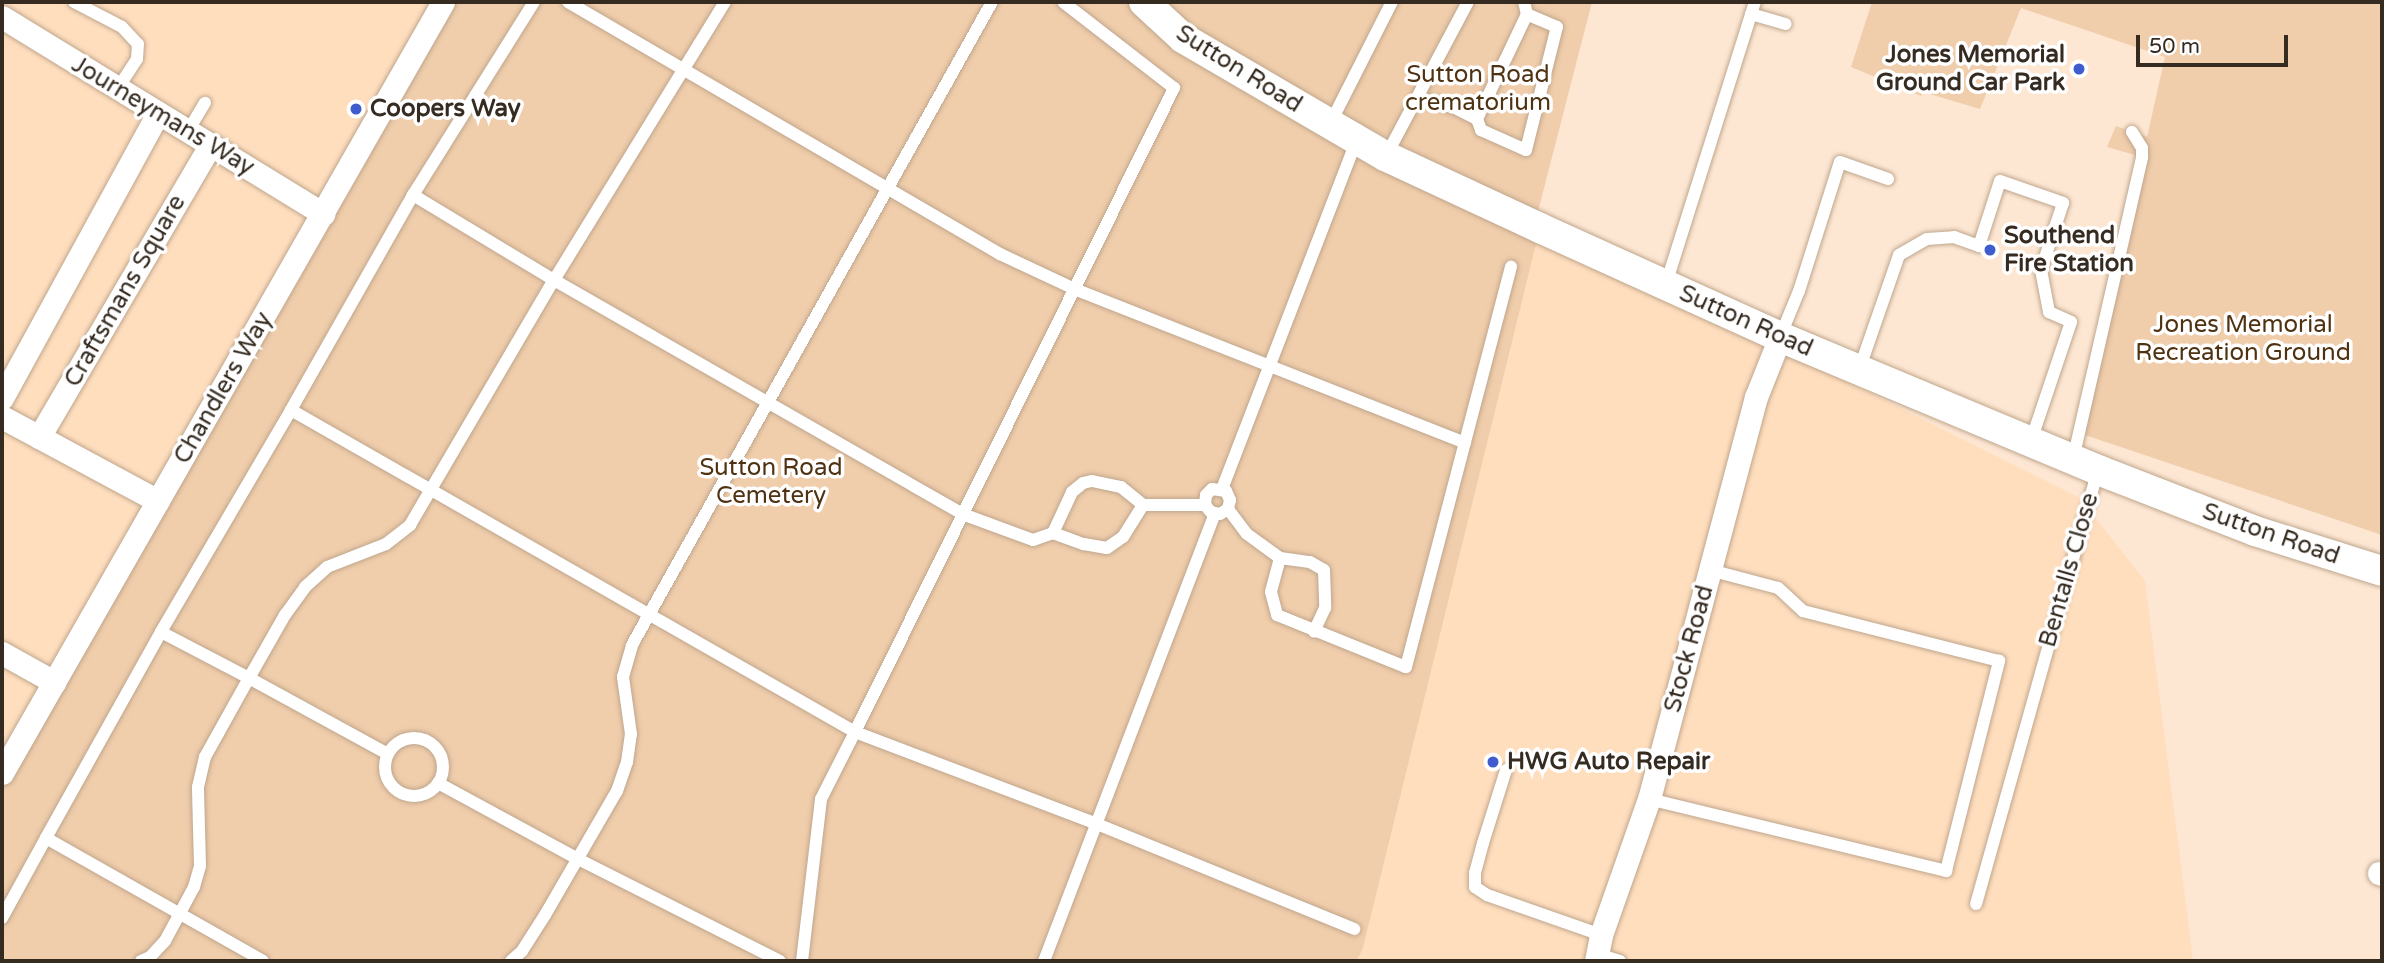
<!DOCTYPE html>
<html>
<head>
<meta charset="utf-8">
<style>
  body { margin:0 }
  #map { position:relative; width:2384px; height:963px; overflow:hidden; background:#fde7d3; font-family:"Varela Round",sans-serif }
  div>[style] { position:absolute }
  [style*='--x'] { left:calc(var(--x)*1px); top:calc(var(--y)*1px); width:calc(var(--w)*1px); rotate:calc(var(--a)*1deg) }
  .built>* { inset:0; background:#ffdebe }
  .green>* { inset:0; background:#f0cdab }
  .roads { filter:drop-shadow(0 0 2px #bfa68d) drop-shadow(0 0 2px #bfa68d) }
  .service>* { height:12px; margin:-6px; padding:0 6px; transform-origin:6px; border-radius:6px; background:#fff }
  .service>.ring { margin:-6px; padding:0; box-sizing:content-box; background:none; border:12px solid #fff; border-radius:50% }
  .minor>* { height:23px; margin:-11.5px; padding:0 11.5px; transform-origin:11.5px; border-radius:11.5px; background:#fff }
  .tertiary>* { height:30px; margin:-15px; padding:0 15px; transform-origin:15px; border-radius:15px; background:#fff }
  .dots>* { width:19px; height:19px; translate:-50% -50%; box-sizing:border-box; border:4px solid #fff; border-radius:50% }
  span { translate:-50% -50%; white-space:nowrap; text-align:center; line-height:1.15; -webkit-text-stroke:7px #fff; paint-order:stroke }
  .poi-label { font-size:24px; color:#352b21; font-weight:700 }
  .right { translate:-100% -50%; text-align:right }
  .left { translate:0 -50%; text-align:left }
  .street-label { font-size:24px; color:#352b21 }
  .park-label { font-size:24px; color:#4f3211 }
  .frame { position:absolute; inset:0; border:4px solid #352b21; pointer-events:none }
  .scale { position:absolute; left:2136px; top:35px; width:152px; height:32px; box-sizing:border-box; border:4px solid #352b21; border-top:0; padding-left:9px; font-size:21px; line-height:24px; white-space:nowrap; color:#352b21; -webkit-text-stroke:5px #fff; paint-order:stroke }
</style>
</head>
<body>
<div id="map">
  <div class="built">
    <i style="clip-path:polygon(2px 2px,437px 2px,2px 768px)"></i>
    <i style="clip-path:polygon(1540px 228px,2080px 498px,2145px 581px,2193px 961px,1357px 961px,1363px 948px)"></i>
  </div>
  <div class="green">
    <i style="clip-path:polygon(443px 2px,1144px 2px,1540px 228px,1363px 948px,1357px 961px,2px 961px,2px 773px)"></i>
    <i style="clip-path:polygon(1166px 2px,1592px 2px,1536px 219px,1299px 91px,1191px 25px)"></i>
    <i style="clip-path:polygon(1872px 2px,2382px 2px,2382px 535px,2079px 433px,2142px 157px,2107px 147px,2116px 126px,2147px 137px,2165px 57px,2021px 8px,1980px 109px,1923px 92px,1921px 96px,1851px 67px)"></i>
  </div>
  <div class="roads">
    <div class="service">
      <i style="--x:74;--y:2;--w:54;--a:27.5"></i>
      <i style="--x:122;--y:27;--w:23;--a:47"></i>
      <i style="--x:138;--y:44;--w:15;--a:94"></i>
      <i style="--x:137;--y:59;--w:35;--a:123"></i>
      <i style="--x:534;--y:2;--w:228;--a:122.1"></i>
      <i style="--x:413;--y:195;--w:247;--a:119.6"></i>
      <i style="--x:291;--y:410;--w:649;--a:29.72"></i>
      <i style="--x:855;--y:732;--w:719;--a:-63.65"></i>
      <i style="--x:1174;--y:88;--w:140;--a:-142.2"></i>
      <i style="--x:568;--y:2;--w:500;--a:30.26"></i>
      <i style="--x:1000;--y:254;--w:85;--a:25.1"></i>
      <i style="--x:1077;--y:290;--w:417;--a:21.5"></i>
      <i style="--x:1751;--y:14;--w:36;--a:16"></i>
      <i style="--x:1417;--y:98;--w:37;--a:14"></i>
      <i style="--x:1453;--y:107;--w:27;--a:27"></i>
      <i style="--x:1477;--y:119;--w:116;--a:-64.5"></i>
      <i style="--x:1527;--y:14;--w:12;--a:-104"></i>
      <i style="--x:1477;--y:119;--w:12;--a:70"></i>
      <i style="--x:1481;--y:130;--w:49;--a:24"></i>
      <i style="--x:1526;--y:150;--w:127;--a:-75.9"></i>
      <i style="--x:1557;--y:27;--w:33;--a:-157"></i>
      <i style="--x:1330;--y:124;--w:137;--a:-63.1"></i>
      <i style="--x:188;--y:131;--w:33;--a:-59"></i>
      <i style="--x:1386;--y:156;--w:174;--a:-62"></i>
      <i style="--x:413;--y:195;--w:165;--a:31.1"></i>
      <i style="--x:554;--y:280;--w:473;--a:29.8"></i>
      <i style="--x:965;--y:515;--w:72;--a:20.2"></i>
      <i style="--x:1033;--y:540;--w:21;--a:-19"></i>
      <i style="--x:1053;--y:533;--w:33;--a:20"></i>
      <i style="--x:1084;--y:544;--w:23;--a:10"></i>
      <i style="--x:1107;--y:548;--w:19;--a:-35"></i>
      <i style="--x:1123;--y:537;--w:38;--a:-58"></i>
      <i style="--x:1143;--y:505;--w:62;--a:0"></i>
      <i style="--x:1666;--y:284;--w:296;--a:-72.5"></i>
      <i style="--x:1780;--y:337;--w:50;--a:-67.6"></i>
      <i style="--x:1799;--y:291;--w:135;--a:-72.4"></i>
      <i style="--x:1840;--y:162;--w:51;--a:19.5"></i>
      <i style="--x:1859;--y:370;--w:122;--a:-70.8"></i>
      <i style="--x:1899;--y:255;--w:32;--a:-30"></i>
      <i style="--x:1927;--y:239;--w:27;--a:-4"></i>
      <i style="--x:1954;--y:237;--w:27;--a:20"></i>
      <i style="--x:1979;--y:246;--w:68;--a:-72.1"></i>
      <i style="--x:2000;--y:181;--w:67;--a:19.2"></i>
      <i style="--x:2063;--y:203;--w:71;--a:108.2"></i>
      <i style="--x:2041;--y:270;--w:43;--a:79.2"></i>
      <i style="--x:2049;--y:312;--w:24;--a:24"></i>
      <i style="--x:2071;--y:322;--w:126;--a:108.6"></i>
      <i style="--x:291;--y:410;--w:257;--a:120.4"></i>
      <i style="--x:161;--y:632;--w:99;--a:27.6"></i>
      <i style="--x:249;--y:678;--w:73;--a:-60.3"></i>
      <i style="--x:285;--y:615;--w:34;--a:-54"></i>
      <i style="--x:305;--y:587;--w:30;--a:-42"></i>
      <i style="--x:327;--y:567;--w:63;--a:-21.3"></i>
      <i style="--x:386;--y:544;--w:31;--a:-38"></i>
      <i style="--x:410;--y:525;--w:284;--a:-59.6"></i>
      <i style="--x:554;--y:280;--w:326;--a:-58.4"></i>
      <i style="--x:2073;--y:459;--w:310;--a:-77.1"></i>
      <i style="--x:2142;--y:157;--w:9;--a:-90"></i>
      <i style="--x:2142;--y:148;--w:19;--a:-122"></i>
      <i style="--x:1222;--y:489;--w:374;--a:-68.9"></i>
      <i style="--x:1228;--y:509;--w:9;--a:148"></i>
      <i style="--x:1220;--y:514;--w:9;--a:-167"></i>
      <i style="--x:1211;--y:512;--w:9;--a:-131"></i>
      <i style="--x:1205;--y:505;--w:10;--a:-84"></i>
      <i style="--x:1206;--y:495;--w:8;--a:-45"></i>
      <i style="--x:1212;--y:489;--w:14;--a:8"></i>
      <i style="--x:1226;--y:491;--w:10;--a:66"></i>
      <i style="--x:1230;--y:500;--w:9;--a:103"></i>
      <i style="--x:1228;--y:509;--w:31;--a:53"></i>
      <i style="--x:1247;--y:534;--w:41;--a:36"></i>
      <i style="--x:1280;--y:558;--w:35;--a:105"></i>
      <i style="--x:1271;--y:592;--w:24;--a:75"></i>
      <i style="--x:1277;--y:615;--w:139;--a:22"></i>
      <i style="--x:1406;--y:667;--w:414;--a:-75.3"></i>
      <i style="--x:1053;--y:533;--w:45;--a:-65.1"></i>
      <i style="--x:1072;--y:492;--w:14;--a:-39"></i>
      <i style="--x:1083;--y:483;--w:9;--a:-13"></i>
      <i style="--x:1092;--y:481;--w:30;--a:12"></i>
      <i style="--x:1121;--y:487;--w:28;--a:39"></i>
      <i style="--x:1280;--y:558;--w:30;--a:8"></i>
      <i style="--x:1310;--y:562;--w:16;--a:30"></i>
      <i style="--x:1324;--y:570;--w:38;--a:88"></i>
      <i style="--x:1325;--y:608;--w:26;--a:115"></i>
      <i style="--x:161;--y:632;--w:236;--a:119.2"></i>
      <i style="--x:46;--y:838;--w:249;--a:29.5"></i>
      <i class="ring" style="left:385px;top:738px;width:46px;height:46px"></i>
      <i style="--x:1506;--y:770;--w:77;--a:107.5"></i>
      <i style="--x:1483;--y:843;--w:31;--a:105"></i>
      <i style="--x:1475;--y:873;--w:14;--a:90"></i>
      <i style="--x:1475;--y:887;--w:14;--a:34"></i>
      <i style="--x:1487;--y:895;--w:121;--a:19.3"></i>
      <i style="--x:438;--y:783;--w:159;--a:28.5"></i>
      <i style="--x:578;--y:859;--w:226;--a:26.8"></i>
      <i style="--x:1649;--y:799;--w:306;--a:13.6"></i>
      <i style="--x:1946;--y:871;--w:217;--a:-75.8"></i>
      <i style="--x:1999;--y:661;--w:202;--a:-165.7"></i>
      <i style="--x:1803;--y:611;--w:34;--a:-137"></i>
      <i style="--x:1778;--y:588;--w:70;--a:-165.2"></i>
      <i style="--x:1976;--y:904;--w:451;--a:-74.3"></i>
      <i style="--x:2;--y:918;--w:91;--a:-61.2"></i>
      <i style="--x:1597;--y:954;--w:24;--a:17"></i>
      <i style="--x:141;--y:961;--w:10;--a:-24"></i>
      <i style="--x:150;--y:957;--w:22;--a:-47"></i>
      <i style="--x:165;--y:941;--w:61;--a:-61.8"></i>
      <i style="--x:194;--y:887;--w:22;--a:-74"></i>
      <i style="--x:200;--y:866;--w:79;--a:-91.5"></i>
      <i style="--x:198;--y:787;--w:31;--a:-77"></i>
      <i style="--x:205;--y:757;--w:90;--a:-60.9"></i>
      <i style="--x:249;--y:678;--w:158;--a:28.7"></i>
      <i style="--x:511;--y:961;--w:15;--a:-42"></i>
      <i style="--x:522;--y:951;--w:43;--a:-57.4"></i>
      <i style="--x:545;--y:915;--w:143;--a:-59.9"></i>
      <i style="--x:617;--y:791;--w:31;--a:-71"></i>
      <i style="--x:627;--y:762;--w:28;--a:-82"></i>
      <i style="--x:631;--y:734;--w:58;--a:-98"></i>
      <i style="--x:623;--y:677;--w:33;--a:-74"></i>
      <i style="--x:632;--y:645;--w:737;--a:-60.76"></i>
      <i style="--x:802;--y:961;--w:163;--a:-83.3"></i>
      <i style="--x:821;--y:799;--w:75;--a:-63.1"></i>
      <i style="--x:855;--y:732;--w:259;--a:20.8"></i>
      <i style="--x:1097;--y:824;--w:278;--a:22.2"></i>
      <i style="--x:1044;--y:961;--w:479;--a:-69.1"></i>
    </div>
    <div class="minor">
      <i style="--x:2;--y:17;--w:377;--a:31.5"></i>
      <i style="--x:2;--y:398;--w:325;--a:-61.3"></i>
      <i style="--x:2;--y:417;--w:177;--a:28.3"></i>
      <i style="--x:39;--y:437;--w:338;--a:-59.6"></i>
      <i style="--x:2;--y:653;--w:60;--a:29.1"></i>
      <i style="--x:2;--y:773;--w:888;--a:-60.23"></i>
      <i style="--x:2379;--y:873;--w:3;--a:18"></i>
      <i style="--x:1596;--y:961;--w:26;--a:-79"></i>
      <i style="--x:1601;--y:935;--w:144;--a:-70.6"></i>
      <i style="--x:1649;--y:799;--w:416;--a:-75.1"></i>
      <i style="--x:1756;--y:397;--w:65;--a:-68.2"></i>
    </div>
    <div class="tertiary">
      <i style="--x:1144;--y:2;--w:53;--a:42.7"></i>
      <i style="--x:1183;--y:38;--w:234;--a:30.3"></i>
      <i style="--x:1385;--y:156;--w:171;--a:24.9"></i>
      <i style="--x:1540;--y:228;--w:264;--a:24.4"></i>
      <i style="--x:1780;--y:337;--w:345;--a:22.7"></i>
      <i style="--x:2098;--y:470;--w:168;--a:21.2"></i>
      <i style="--x:2255;--y:531;--w:133;--a:17.5"></i>
    </div>
  </div>
  <div class="dots">
    <i style="left:2079px;top:69px;background:#3e5cce"></i>
    <i style="left:356px;top:109px;background:#3e5cce"></i>
    <i style="left:1990px;top:250px;background:#3e5cce"></i>
    <i style="left:1493px;top:762px;background:#3e5cce"></i>
  </div>
  <div class="poi-label">
    <span class="right" style="left:2065px;top:69px">Jones Memorial<br>Ground Car Park</span>
    <span class="left" style="left:370px;top:109px">Coopers Way</span>
    <span class="left" style="left:2004px;top:250px">Southend<br>Fire Station</span>
    <span class="left" style="left:1507px;top:762px">HWG Auto Repair</span>
  </div>
  <div class="street-label">
    <span style="left:1239px;top:69px;rotate:32deg">Sutton Road</span>
    <span style="left:163px;top:116px;rotate:31deg">Journeymans Way</span>
    <span style="left:125px;top:291px;rotate:-60deg">Craftsmans Square</span>
    <span style="left:1746px;top:321px;rotate:24deg">Sutton Road</span>
    <span style="left:223px;top:388px;rotate:-60deg">Chandlers Way</span>
    <span style="left:2271px;top:534px;rotate:19deg">Sutton Road</span>
    <span style="left:2069px;top:570px;rotate:-74deg">Bentalls Close</span>
    <span style="left:1689px;top:649px;rotate:-75deg">Stock Road</span>
  </div>
  <div class="park-label">
    <span style="left:1478px;top:89px">Sutton Road<br>crematorium</span>
    <span style="left:2243px;top:339px">Jones Memorial<br>Recreation Ground</span>
    <span style="left:771px;top:482px">Sutton Road<br>Cemetery</span>
  </div>
  <div class="frame"></div>
  <div class="scale">50 m</div>
</div>
</body>
</html>
